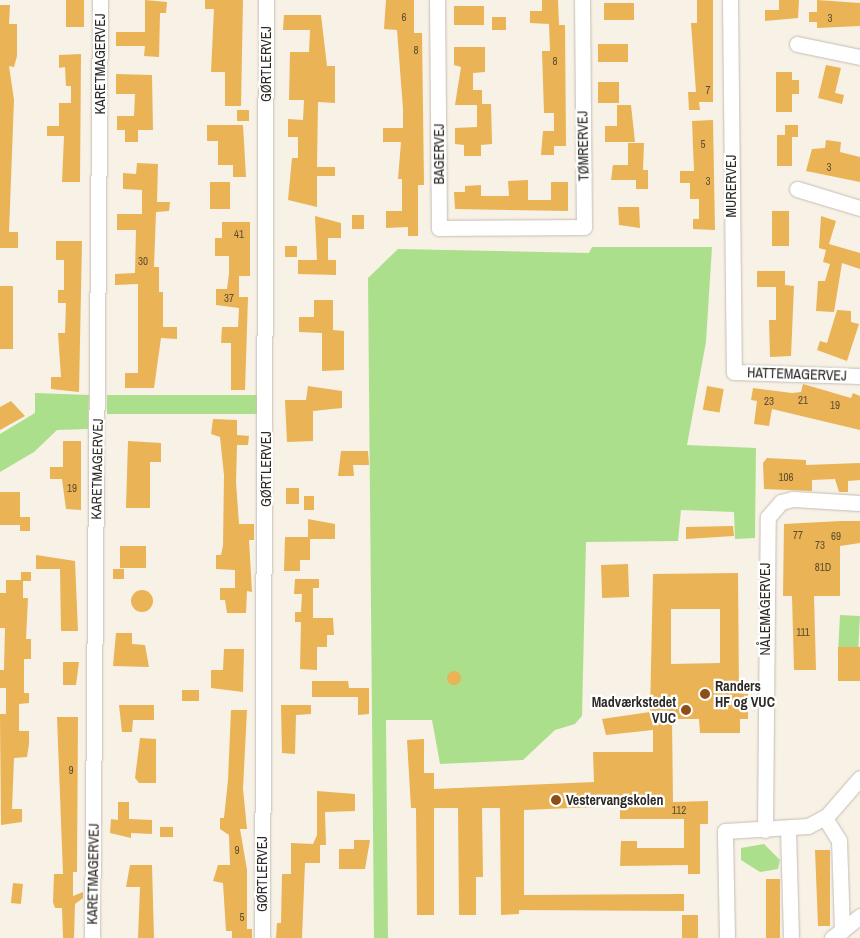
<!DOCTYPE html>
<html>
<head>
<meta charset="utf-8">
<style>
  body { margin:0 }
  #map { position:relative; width:860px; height:938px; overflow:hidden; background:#f8f1e6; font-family:"Archivo Narrow",sans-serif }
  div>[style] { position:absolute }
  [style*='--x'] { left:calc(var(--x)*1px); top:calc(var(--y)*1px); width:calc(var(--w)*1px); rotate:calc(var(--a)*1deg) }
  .green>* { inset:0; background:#acdf8c; transform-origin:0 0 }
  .building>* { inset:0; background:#eab355; transform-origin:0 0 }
  .round { border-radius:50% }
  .roads { filter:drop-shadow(0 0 1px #c4bdb3) drop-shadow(0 0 1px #c4bdb3) }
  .minor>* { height:15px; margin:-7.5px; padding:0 7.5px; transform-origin:7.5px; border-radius:7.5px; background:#fff }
  .dots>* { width:14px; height:14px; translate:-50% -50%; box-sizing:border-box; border:2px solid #fff; border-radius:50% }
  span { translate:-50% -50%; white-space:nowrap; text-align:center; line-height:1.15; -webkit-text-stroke:4.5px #fff; paint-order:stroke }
  .number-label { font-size:11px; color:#5d4d32 }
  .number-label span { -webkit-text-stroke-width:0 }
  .street-label { font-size:14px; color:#2e2b27 }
  .poi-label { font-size:14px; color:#2e2b27; font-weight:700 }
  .left { translate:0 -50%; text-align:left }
  .right { translate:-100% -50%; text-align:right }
</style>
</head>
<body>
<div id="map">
  <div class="green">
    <i style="clip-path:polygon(592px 247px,712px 247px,706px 342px,687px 445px,756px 448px,755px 538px,735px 539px,734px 512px,681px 510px,678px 541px,586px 542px,582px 716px,575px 724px,555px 730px,523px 760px,440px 764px,432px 720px,386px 720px,388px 938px,374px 938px,368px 278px,398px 249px,589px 253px)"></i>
    <i style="clip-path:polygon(35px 393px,89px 395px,88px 429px,57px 430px,34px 452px,0 472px,0 434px,35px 413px)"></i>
    <i style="left:107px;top:395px;width:151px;height:19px"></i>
    <i style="left:840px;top:615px;width:20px;height:32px;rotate:3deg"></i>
    <i style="clip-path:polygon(764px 844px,780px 860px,778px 869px,760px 872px,741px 860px,741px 848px)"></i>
  </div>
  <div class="building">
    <i style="left:66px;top:0;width:18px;height:27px"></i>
    <i style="clip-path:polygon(145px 0,167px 2px,166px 13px,160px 13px,159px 57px,144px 56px,145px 46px,116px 46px,116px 32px,145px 32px)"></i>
    <i style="clip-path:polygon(205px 0,243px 0,241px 106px,225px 106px,225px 72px,211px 72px,214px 9px,205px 9px)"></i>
    <i style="clip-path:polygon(386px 0,414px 0,414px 33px,422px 33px,424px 185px,418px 185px,418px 236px,408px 236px,408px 227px,386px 228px,386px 211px,402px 211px,402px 179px,398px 179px,401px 142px,383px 142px,383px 128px,403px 128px,403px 109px,397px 30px,384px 29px)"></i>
    <i style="clip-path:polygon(542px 0,558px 0,559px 25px,565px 25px,566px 146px,554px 146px,554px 155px,541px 155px,543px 131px,554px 131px,554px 113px,544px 113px,542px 51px,550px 51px,549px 24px,530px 23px,530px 11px,542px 11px)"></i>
    <i style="clip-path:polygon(697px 0,713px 0,713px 102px,699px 102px,700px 110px,689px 110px,688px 92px,696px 92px,691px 23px,697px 23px)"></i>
    <i style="clip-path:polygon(779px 0,799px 0,798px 18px,765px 21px,765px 10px,779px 10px)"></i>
    <i style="clip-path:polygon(817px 0,860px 3px,860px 26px,817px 28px,817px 22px,809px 22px,809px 12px,817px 12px)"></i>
    <i style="left:604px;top:3px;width:30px;height:17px"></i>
    <i style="clip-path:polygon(0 5px,10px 5px,9px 24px,17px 24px,17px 56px,14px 67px,9px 66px,14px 100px,9px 232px,18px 232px,18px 248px,0 248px)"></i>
    <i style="left:454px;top:6px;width:30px;height:19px"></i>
    <i style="clip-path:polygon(284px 15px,321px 15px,327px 66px,335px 66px,335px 103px,318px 102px,317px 167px,335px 167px,335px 176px,317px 176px,317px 207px,288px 200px,292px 158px,298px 158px,298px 137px,288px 137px,288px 119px,303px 120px,304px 100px,289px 100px,290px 52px,309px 52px,310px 30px,283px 30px)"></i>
    <i style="left:492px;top:17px;width:14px;height:13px"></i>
    <i style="left:598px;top:44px;width:30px;height:18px"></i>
    <i style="clip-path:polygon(454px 47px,485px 47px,485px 72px,473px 73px,473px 90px,482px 90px,482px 104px,491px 104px,492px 144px,481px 145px,481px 156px,464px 156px,464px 145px,455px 144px,455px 128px,477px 127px,477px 105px,455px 105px,461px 67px,454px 65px)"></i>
    <i style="clip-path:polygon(81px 54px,80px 182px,62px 182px,64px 136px,47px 136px,47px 126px,59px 126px,59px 103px,71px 103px,71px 86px,66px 86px,65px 67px,59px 68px,59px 55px)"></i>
    <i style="clip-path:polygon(826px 65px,841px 68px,835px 93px,844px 95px,842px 104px,818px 98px)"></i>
    <i style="clip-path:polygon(776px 72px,792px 72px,792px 80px,799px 80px,799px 94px,792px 94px,792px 112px,776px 112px)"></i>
    <i style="clip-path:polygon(116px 74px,152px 75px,153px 130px,138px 130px,138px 142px,125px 142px,125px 130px,117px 130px,117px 116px,134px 116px,135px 94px,116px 94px)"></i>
    <i style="left:598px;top:82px;width:21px;height:21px"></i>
    <i style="clip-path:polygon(617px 105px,631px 105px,635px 142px,605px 142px,605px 126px,617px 126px)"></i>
    <i style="left:237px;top:110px;width:12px;height:11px"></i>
    <i style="clip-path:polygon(713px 120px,715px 230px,693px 229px,693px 219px,699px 219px,699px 199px,690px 199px,690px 183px,680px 183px,680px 171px,694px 171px,692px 121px)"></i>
    <i style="clip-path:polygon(207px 125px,243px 125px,246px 177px,233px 177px,233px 165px,218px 165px,218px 141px,207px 141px)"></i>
    <i style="clip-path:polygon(785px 125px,798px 125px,798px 137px,792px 137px,792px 166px,777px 166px,777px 135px,785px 135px)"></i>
    <i style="clip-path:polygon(826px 140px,841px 142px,840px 152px,860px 157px,860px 182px,806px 171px,812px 149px,825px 148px)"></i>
    <i style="clip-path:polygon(628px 143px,644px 143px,643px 170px,648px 170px,648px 189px,636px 189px,636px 180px,611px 180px,613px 165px,628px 165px)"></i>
    <i style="clip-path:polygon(137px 163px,158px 164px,157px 202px,170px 202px,169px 211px,156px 212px,154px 267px,159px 267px,159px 292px,163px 292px,163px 327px,177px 327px,177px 339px,161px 338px,154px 388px,125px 388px,125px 373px,138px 373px,138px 284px,115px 285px,115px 274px,135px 273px,136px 230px,117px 230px,117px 214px,142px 214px,142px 190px,123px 189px,123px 173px,136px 174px)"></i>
    <i style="clip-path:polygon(528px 180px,528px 200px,551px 200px,551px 182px,568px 182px,568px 211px,455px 209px,454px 192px,465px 192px,465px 186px,481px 185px,481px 196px,509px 196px,508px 181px)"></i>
    <i style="left:210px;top:182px;width:20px;height:27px"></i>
    <i style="clip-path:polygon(618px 207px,639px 207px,640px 228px,619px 225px)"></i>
    <i style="left:772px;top:211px;width:17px;height:35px"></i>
    <i style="left:352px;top:215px;width:12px;height:14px"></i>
    <i style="clip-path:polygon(315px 216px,341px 223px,341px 238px,328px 238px,328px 260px,336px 260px,336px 275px,298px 274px,298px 260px,317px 260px)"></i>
    <i style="clip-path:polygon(821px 216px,836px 221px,829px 244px,860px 253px,860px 269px,842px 263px,834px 312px,816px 311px,818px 281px,825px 281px,830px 264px,823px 262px,826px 250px,819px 248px)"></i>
    <i style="clip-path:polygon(222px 222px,250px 222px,250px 276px,239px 276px,239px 297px,248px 297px,245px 390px,231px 390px,231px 343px,221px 343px,222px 327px,238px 327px,239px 308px,216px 305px,216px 289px,227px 289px,229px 274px,229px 256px,215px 256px,215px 238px,222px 238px)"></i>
    <i style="clip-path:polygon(56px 241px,82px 241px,79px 392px,51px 389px,51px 377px,61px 377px,58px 333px,65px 333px,66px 303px,58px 303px,58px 290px,64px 290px,64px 260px,56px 260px)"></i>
    <i style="left:285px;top:246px;width:12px;height:11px"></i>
    <i style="clip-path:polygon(757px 271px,785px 271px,785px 285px,794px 286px,791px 356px,770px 357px,769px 320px,776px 320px,776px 287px,757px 287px)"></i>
    <i style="left:0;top:286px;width:13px;height:63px"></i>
    <i style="clip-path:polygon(314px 300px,333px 300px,333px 330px,344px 331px,344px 370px,322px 371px,322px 333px,299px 332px,299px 317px,314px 317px)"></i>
    <i style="clip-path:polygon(837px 310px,851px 311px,851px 322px,859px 324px,847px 361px,817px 350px,820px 341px,827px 343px)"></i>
    <i style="clip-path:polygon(803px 384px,851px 398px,853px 393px,860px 396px,860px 430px,772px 409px,769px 426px,754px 424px,757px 401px,751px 400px,753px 388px,792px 393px,801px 392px)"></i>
    <i style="clip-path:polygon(308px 386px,342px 391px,342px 408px,313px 411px,313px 441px,287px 442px,285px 400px,306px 400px)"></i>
    <i style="left:707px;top:386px;width:17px;height:24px;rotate:10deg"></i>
    <i style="clip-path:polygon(11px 401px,25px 416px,0 430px,0 407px)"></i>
    <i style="clip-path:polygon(213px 419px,237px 420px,237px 435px,249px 436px,248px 445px,237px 445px,236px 482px,239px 524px,254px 524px,254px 540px,249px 540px,252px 592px,247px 591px,246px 613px,227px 613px,225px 600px,220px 600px,220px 588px,235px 588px,235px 570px,216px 569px,216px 555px,221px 555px,223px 546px,224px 475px,220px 437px,211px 434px)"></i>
    <i style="clip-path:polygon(63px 441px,81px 441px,81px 510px,66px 509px,62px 479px,50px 479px,50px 467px,63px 467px)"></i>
    <i style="clip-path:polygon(128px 441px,161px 443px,161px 462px,150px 462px,150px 508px,126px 508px)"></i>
    <i style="clip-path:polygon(341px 451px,368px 451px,369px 465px,353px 465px,354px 476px,338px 476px)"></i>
    <i style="clip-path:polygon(767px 458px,806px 460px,806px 465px,860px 463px,860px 480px,848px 481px,848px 492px,839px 492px,835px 479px,812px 480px,812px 491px,764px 489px,763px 463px)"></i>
    <i style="left:286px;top:488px;width:13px;height:16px"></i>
    <i style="left:20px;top:492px;width:33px;height:20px;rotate:90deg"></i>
    <i style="left:304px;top:496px;width:10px;height:14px"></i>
    <i style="left:20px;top:517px;width:10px;height:14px"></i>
    <i style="clip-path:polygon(308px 519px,335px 524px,335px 539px,310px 539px,310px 560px,300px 560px,300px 571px,284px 571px,285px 537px,308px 537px)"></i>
    <i style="clip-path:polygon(841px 521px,860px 521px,860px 543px,840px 546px,840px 596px,814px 596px,816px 670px,794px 670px,792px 596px,783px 596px,784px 524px)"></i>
    <i style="clip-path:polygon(733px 526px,734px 536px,686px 539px,686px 527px)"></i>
    <i style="left:120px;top:546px;width:26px;height:22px"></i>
    <i style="clip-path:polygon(36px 555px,75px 561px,78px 631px,61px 631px,60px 569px,36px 569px)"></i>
    <i style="left:628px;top:564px;width:33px;height:27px;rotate:88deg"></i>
    <i style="left:113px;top:569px;width:11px;height:10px"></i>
    <i style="clip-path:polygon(21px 572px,31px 572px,31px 581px,23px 581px,23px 598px,28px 598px,26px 639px,31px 639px,31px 659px,24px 659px,24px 693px,29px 693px,29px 703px,19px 704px,19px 731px,29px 731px,29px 744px,27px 757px,14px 758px,12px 809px,22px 809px,22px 822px,1px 825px,0 714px,6px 714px,6px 688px,0 688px,0 670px,4px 670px,5px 628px,0 628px,0 593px,6px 593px,6px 580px,21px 580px)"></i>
    <i style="clip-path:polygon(evenodd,738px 573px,739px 693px,748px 694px,748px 719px,740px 719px,740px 733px,700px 733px,699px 719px,672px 719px,673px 802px,708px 801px,708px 824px,700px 824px,700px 874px,688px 874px,688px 865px,620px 866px,621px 841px,637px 841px,637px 848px,684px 848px,684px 819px,620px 819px,620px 806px,524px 810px,524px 895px,684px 894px,684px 911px,519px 910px,519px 914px,501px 915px,500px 808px,482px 808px,483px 877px,476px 877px,476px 915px,459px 915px,458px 808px,434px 808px,434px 915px,417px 915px,416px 808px,411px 808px,407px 740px,424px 739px,424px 773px,434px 773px,434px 789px,594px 782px,593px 752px,653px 752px,653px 730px,606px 735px,602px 719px,650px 712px,653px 574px,738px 573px,671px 609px,720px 609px,720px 663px,671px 664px,671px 609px)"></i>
    <i style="clip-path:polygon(295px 579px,319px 579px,319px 588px,313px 588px,313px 618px,333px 618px,334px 635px,327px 635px,327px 647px,317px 647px,317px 670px,300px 669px,301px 622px,295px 622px,295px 612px,301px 612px,302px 594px,294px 594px)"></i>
    <i class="round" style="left:131px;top:590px;width:22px;height:22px"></i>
    <i style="clip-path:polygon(116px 633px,132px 633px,132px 644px,145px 645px,149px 667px,113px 666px)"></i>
    <i style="left:838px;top:647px;width:22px;height:34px"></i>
    <i style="clip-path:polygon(224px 649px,244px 649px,243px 692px,211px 688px,211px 670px,223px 670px)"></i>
    <i style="clip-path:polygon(63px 662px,79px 662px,76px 685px,63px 685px)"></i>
    <i class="round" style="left:447px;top:671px;width:14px;height:14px"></i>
    <i style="clip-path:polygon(312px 681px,348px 681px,349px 688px,369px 688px,369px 714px,358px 715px,358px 697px,312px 697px)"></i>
    <i style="left:182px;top:690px;width:17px;height:11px"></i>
    <i style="clip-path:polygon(119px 705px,154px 705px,154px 720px,133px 720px,132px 732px,122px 732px)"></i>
    <i style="clip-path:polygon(281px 705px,311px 705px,311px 714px,296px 715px,295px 754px,282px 753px)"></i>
    <i style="clip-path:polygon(231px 710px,247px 710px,243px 789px,247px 829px,240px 829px,247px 870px,247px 929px,252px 929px,252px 938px,232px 938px,232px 931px,226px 931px,223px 883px,213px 881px,218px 865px,230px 865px,229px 835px,220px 829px,220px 818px,224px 818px,228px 780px)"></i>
    <i style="clip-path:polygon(57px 717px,78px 717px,77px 872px,73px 872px,73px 896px,83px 892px,83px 898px,75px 904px,74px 938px,63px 938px,62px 908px,55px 908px,53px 902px,54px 874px,63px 874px)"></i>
    <i style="clip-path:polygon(140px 738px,156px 739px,156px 783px,139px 783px,135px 778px)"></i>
    <i style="clip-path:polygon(317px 791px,355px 794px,355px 811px,325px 812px,326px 845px,320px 845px,320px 863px,305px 863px,302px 938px,276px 938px,277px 923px,281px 923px,282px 874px,291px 874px,291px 843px,313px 844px,317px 835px)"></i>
    <i style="clip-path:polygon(118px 802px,129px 802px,129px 819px,152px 820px,152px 834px,131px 833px,131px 838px,110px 833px,111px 819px,118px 820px)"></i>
    <i style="left:160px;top:827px;width:13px;height:10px"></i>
    <i style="clip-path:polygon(354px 840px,370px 840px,365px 869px,339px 869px,339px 849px,354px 849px)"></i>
    <i style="clip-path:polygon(815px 850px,830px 850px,830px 926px,818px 926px)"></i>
    <i style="clip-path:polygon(130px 865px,152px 865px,154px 938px,138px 938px,140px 887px,126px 887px)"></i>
    <i style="left:766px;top:879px;width:14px;height:59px"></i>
    <i style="left:13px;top:883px;width:10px;height:20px;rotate:6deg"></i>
    <i style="left:682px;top:915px;width:16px;height:23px"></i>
  </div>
  <div class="roads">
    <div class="minor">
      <i style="--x:437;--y:0;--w:228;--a:89.5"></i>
      <i style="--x:439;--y:228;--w:145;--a:-0.4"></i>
      <i style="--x:584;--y:227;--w:227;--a:-90.5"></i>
      <i style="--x:730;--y:0;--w:372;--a:89.4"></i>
      <i style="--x:734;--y:372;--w:126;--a:1.8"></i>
      <i style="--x:797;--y:44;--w:64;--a:11.7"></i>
      <i style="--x:797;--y:189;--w:66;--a:16.8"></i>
      <i style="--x:825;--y:818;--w:26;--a:58"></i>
      <i style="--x:839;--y:840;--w:91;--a:88.1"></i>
      <i style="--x:765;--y:830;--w:313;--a:-89.5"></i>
      <i style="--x:768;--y:517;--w:20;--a:-49"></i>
      <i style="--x:781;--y:502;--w:12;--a:-14"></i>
      <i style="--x:793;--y:499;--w:67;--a:3.4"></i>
      <i style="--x:788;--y:830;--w:108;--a:88.4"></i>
      <i style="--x:92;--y:938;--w:938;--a:-89.51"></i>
      <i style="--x:262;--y:938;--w:938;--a:-89.76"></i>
      <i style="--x:727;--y:938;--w:107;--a:-91.1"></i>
      <i style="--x:725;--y:831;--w:83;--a:-3.4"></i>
      <i style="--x:808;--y:826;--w:21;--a:-28"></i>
      <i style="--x:827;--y:816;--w:50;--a:-49"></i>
      <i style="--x:832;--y:938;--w:36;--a:-38"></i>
    </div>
  </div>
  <div class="dots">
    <i style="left:705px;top:694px;background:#8e4e18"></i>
    <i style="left:686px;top:710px;background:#8e4e18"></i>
    <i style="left:556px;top:800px;background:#8e4e18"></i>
  </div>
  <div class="number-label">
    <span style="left:404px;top:17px">6</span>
    <span style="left:830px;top:18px">3</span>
    <span style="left:416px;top:50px">8</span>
    <span style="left:555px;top:61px">8</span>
    <span style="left:708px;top:90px">7</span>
    <span style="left:703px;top:144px">5</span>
    <span style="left:829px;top:167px">3</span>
    <span style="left:708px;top:181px">3</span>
    <span style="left:239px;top:234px">41</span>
    <span style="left:143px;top:261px">30</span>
    <span style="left:229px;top:298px">37</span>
    <span style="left:803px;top:400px">21</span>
    <span style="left:769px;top:401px">23</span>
    <span style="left:835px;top:405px">19</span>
    <span style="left:786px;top:477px">106</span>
    <span style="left:72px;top:488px">19</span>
    <span style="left:798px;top:535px">77</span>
    <span style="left:836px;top:536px">69</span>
    <span style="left:820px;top:545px">73</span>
    <span style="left:823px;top:567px">81D</span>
    <span style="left:803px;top:632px">111</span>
    <span style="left:71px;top:770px">9</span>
    <span style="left:679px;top:810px">112</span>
    <span style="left:237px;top:850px">9</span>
    <span style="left:242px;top:917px">5</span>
  </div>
  <div class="street-label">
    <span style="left:100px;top:64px;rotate:-90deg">KARETMAGERVEJ</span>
    <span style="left:266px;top:64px;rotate:-90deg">GØRTLERVEJ</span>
    <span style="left:583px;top:146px;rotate:-91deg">TØMRERVEJ</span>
    <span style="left:439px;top:154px;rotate:-90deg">BAGERVEJ</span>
    <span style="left:731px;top:186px;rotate:-90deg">MURERVEJ</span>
    <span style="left:797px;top:374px;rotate:2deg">HATTEMAGERVEJ</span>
    <span style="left:97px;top:469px;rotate:-89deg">KARETMAGERVEJ</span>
    <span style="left:266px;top:469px;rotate:-90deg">GØRTLERVEJ</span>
    <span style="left:765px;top:609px;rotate:-90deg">NÅLEMAGERVEJ</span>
    <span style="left:93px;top:874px;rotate:-89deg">KARETMAGERVEJ</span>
    <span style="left:262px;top:874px;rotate:-90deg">GØRTLERVEJ</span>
  </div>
  <div class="poi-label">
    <span class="left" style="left:715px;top:694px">Randers<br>HF og VUC</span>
    <span class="right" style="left:676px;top:710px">Madværkstedet<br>VUC</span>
    <span class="left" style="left:566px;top:800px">Vestervangskolen</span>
  </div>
</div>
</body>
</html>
